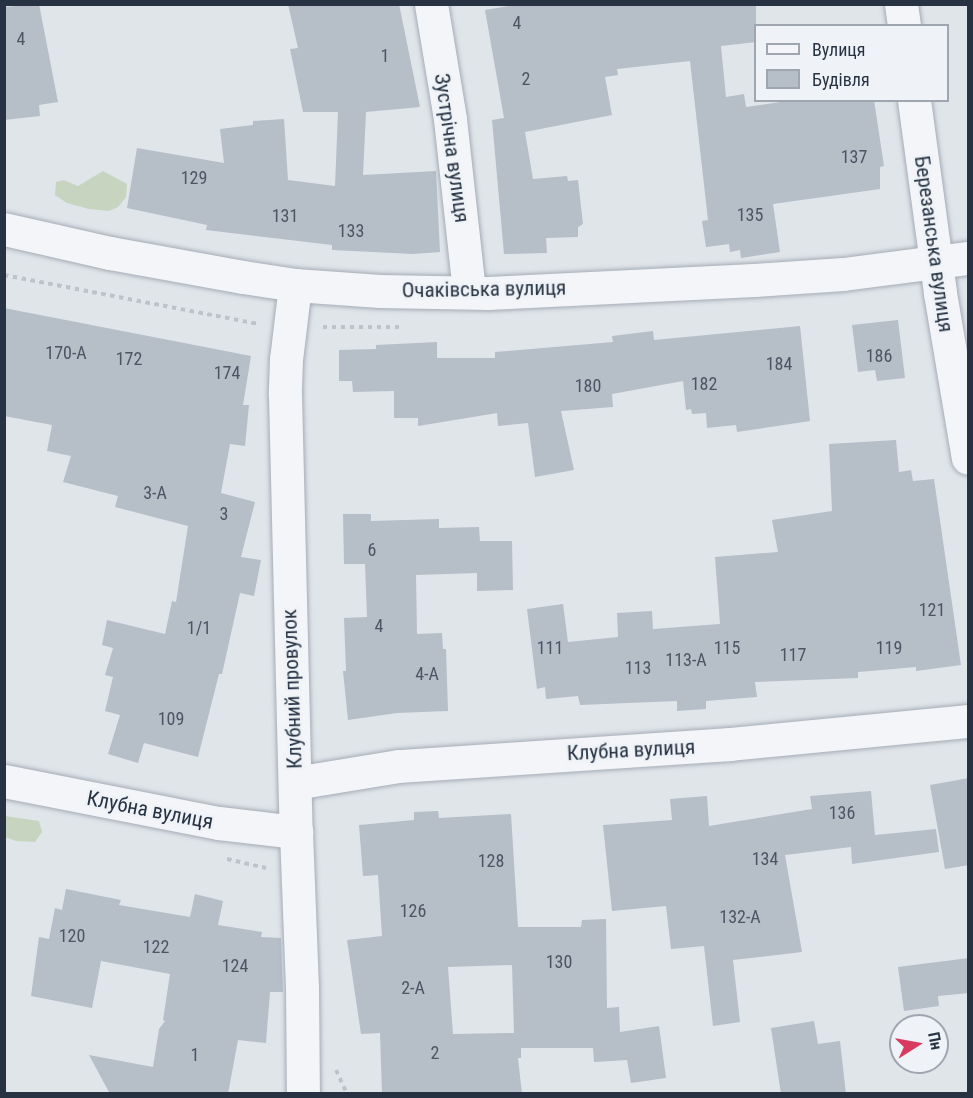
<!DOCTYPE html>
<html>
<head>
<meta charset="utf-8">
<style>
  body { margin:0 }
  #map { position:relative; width:973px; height:1098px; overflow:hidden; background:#e0e5ea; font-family:"Roboto Condensed",sans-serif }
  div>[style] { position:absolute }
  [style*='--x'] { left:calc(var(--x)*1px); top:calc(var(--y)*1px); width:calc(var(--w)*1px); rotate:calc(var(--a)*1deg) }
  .green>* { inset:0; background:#c7d4c0 }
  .building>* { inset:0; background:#b6bec8 }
  .path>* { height:4px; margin-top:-2px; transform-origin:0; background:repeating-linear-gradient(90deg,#bec3c9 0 4.5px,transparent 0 9px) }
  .roads { filter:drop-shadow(0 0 2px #a5acb5) drop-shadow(0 0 2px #a5acb5) }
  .street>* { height:33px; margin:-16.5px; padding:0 16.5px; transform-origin:16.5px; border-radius:16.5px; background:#f3f5f8 }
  span { translate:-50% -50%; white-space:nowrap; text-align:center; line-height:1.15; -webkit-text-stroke:5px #eff3f7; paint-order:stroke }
  .number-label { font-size:18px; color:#4b5664 }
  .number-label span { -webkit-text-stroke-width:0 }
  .street-label { font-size:21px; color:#273343 }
  .frame { position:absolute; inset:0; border:6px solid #273343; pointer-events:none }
  .legend { position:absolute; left:754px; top:24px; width:195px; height:78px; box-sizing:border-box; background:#eff3f7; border:2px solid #9fa6af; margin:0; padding:8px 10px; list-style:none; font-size:18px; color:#273343 }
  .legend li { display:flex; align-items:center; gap:12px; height:30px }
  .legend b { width:30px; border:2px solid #9fa6af }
  .north { position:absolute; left:889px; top:1014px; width:60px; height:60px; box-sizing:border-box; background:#eff3f7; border:2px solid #9fa6af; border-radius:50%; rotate:79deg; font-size:16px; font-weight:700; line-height:24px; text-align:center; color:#273343 }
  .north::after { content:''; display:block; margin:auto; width:21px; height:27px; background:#d93b60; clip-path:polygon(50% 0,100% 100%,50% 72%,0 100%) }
</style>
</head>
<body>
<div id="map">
  <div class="green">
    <i style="clip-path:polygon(103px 171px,127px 184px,126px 197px,118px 207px,109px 211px,89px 209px,67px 203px,55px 195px,56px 182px,64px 180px,78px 186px)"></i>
    <i style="clip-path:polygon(5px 816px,39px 821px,42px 832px,35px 842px,16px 841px,5px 837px)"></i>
  </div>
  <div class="building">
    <i style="clip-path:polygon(39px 4px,58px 102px,39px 105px,40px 116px,4px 120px,4px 7px)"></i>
    <i style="clip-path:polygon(288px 4px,399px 4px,420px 107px,366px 112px,363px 175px,436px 171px,440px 252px,413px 254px,332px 250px,332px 245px,206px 230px,207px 225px,127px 208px,137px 148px,224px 163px,220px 129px,253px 125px,253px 121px,284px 119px,288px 180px,335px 186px,338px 112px,303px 112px,290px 49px,298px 48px)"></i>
    <i style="clip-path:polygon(521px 4px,756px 4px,756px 42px,721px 46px,726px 97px,744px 94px,746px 107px,794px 100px,874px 100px,884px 166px,880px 167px,880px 189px,773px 204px,780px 252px,741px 258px,740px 250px,730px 252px,729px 244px,706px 247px,702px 221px,708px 220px,690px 61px,617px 69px,618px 75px,605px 77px,612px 115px,525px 132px,533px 179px,567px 176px,568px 181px,578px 180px,583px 224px,578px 227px,578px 237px,546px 238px,547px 253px,504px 254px,492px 120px,504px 118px,485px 10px)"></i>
    <i style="clip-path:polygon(4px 308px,251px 356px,243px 405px,249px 405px,245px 446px,230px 444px,221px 493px,255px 502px,241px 557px,261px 560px,254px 596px,240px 593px,222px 674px,219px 674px,198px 757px,144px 743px,138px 763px,108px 754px,120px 715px,105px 711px,113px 677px,105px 675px,113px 648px,102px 645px,107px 620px,165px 634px,172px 601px,176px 602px,188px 526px,115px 507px,118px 496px,63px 482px,71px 456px,47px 451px,52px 425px,4px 416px)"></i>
    <i style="clip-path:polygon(898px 320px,905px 378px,877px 381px,875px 370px,858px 372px,852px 325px)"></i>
    <i style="clip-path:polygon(800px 326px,810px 421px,737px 432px,736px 425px,707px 428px,706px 413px,692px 414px,691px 409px,686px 410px,683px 381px,612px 394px,613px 407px,561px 411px,574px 470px,535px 477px,528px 423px,498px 426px,497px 413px,418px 426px,418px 418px,394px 418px,394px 391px,353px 392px,352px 381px,339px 381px,339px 350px,376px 349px,376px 345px,437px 342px,437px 358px,495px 358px,495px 352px,613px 342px,612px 336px,653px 331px,654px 340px)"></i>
    <i style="clip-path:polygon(896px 440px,899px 472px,911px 470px,913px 481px,934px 479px,961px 665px,916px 671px,916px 667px,858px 672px,858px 678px,755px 682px,757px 697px,706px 701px,706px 709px,677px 711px,677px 701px,580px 705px,578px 696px,546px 699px,545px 687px,537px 689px,527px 609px,563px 604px,568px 642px,618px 637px,617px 613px,652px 611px,653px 629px,720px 624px,715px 557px,778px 552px,772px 520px,832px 511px,829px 444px)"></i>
    <i style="clip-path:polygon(343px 514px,371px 514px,371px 521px,439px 519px,439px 528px,479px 527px,480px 541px,512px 541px,513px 590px,477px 591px,477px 573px,416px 575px,417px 634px,442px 633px,443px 649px,446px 649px,448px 711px,397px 713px,348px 720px,343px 671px,346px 671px,344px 618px,367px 617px,365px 564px,344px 564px)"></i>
    <i style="clip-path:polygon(969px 778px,969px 865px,945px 869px,930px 785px)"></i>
    <i style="clip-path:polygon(871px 791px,875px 835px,936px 829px,939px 852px,852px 864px,851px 847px,785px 855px,802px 952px,733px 960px,740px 1022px,713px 1026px,704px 946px,671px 949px,666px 906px,612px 911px,603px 825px,672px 820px,670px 799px,707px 796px,709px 826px,812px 809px,810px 796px)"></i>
    <i style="clip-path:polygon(evenodd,438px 811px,439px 818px,511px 814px,518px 927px,581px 927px,582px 920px,606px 919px,607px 1008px,619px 1007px,620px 1032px,659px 1026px,666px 1078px,631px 1083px,627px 1060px,594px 1062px,593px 1048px,521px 1048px,521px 1058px,518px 1058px,522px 1094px,382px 1094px,380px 1033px,361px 1034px,347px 940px,382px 936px,378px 875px,363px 876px,359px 825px,414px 820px,414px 812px,438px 811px,512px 965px,514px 1033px,453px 1034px,448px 967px,512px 965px)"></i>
    <i style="clip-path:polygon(66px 889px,121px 900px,119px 905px,190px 917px,195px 894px,223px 901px,218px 925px,262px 932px,261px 937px,281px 938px,283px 992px,270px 992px,266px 1043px,238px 1040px,228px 1094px,110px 1094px,89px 1055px,153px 1067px,159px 1029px,165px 1021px,163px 1020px,170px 974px,101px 961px,92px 1008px,31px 996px,39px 937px,49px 939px,55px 908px,62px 910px)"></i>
    <i style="clip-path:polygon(969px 958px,969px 993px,938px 996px,939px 1006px,904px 1011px,898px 967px)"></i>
    <i style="clip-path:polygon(814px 1021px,818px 1044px,840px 1041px,846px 1094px,781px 1094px,771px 1028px)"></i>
  </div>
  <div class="path">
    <i style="--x:4;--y:275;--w:260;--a:10.9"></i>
    <i style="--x:323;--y:327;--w:79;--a:0"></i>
    <i style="--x:227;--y:859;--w:40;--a:13"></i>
    <i style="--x:336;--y:1070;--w:26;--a:65"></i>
  </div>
  <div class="roads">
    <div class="street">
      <i style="--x:431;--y:4;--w:117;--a:80.6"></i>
      <i style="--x:450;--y:119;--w:174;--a:83.7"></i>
      <i style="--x:901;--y:4;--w:22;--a:82"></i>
      <i style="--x:914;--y:100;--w:195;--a:82.3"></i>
      <i style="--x:940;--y:293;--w:167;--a:80.4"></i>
      <i style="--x:4;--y:229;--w:109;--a:12.8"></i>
      <i style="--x:110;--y:253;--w:135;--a:10.2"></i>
      <i style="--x:243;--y:277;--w:53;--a:8.7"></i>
      <i style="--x:295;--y:285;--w:85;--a:4"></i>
      <i style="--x:380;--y:291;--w:108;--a:1.1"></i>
      <i style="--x:488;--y:293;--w:266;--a:-2.8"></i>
      <i style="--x:754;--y:280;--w:89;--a:-3.9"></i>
      <i style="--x:843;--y:274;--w:126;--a:-7.3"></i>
      <i style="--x:295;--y:285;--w:75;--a:96.9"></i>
      <i style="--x:286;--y:359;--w:36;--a:92"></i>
      <i style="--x:285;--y:395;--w:437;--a:88.6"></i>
      <i style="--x:296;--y:832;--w:155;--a:87.8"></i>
      <i style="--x:302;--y:987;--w:107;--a:89.5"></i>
      <i style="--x:4;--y:781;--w:219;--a:11.1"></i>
      <i style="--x:219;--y:823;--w:78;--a:6.7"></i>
      <i style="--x:295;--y:783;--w:105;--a:-9.3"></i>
      <i style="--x:399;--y:766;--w:331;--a:-3.8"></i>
      <i style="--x:729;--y:744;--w:240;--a:-5.5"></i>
    </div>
  </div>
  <div class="number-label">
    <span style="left:517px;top:23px">4</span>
    <span style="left:21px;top:39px">4</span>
    <span style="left:385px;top:56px">1</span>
    <span style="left:526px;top:79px">2</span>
    <span style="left:854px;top:157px">137</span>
    <span style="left:194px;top:178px">129</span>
    <span style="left:750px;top:215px">135</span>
    <span style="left:285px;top:216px">131</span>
    <span style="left:351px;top:231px">133</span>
    <span style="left:66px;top:353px">170-А</span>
    <span style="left:879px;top:356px">186</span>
    <span style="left:129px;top:359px">172</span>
    <span style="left:779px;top:364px">184</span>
    <span style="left:227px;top:373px">174</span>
    <span style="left:704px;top:384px">182</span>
    <span style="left:588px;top:386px">180</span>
    <span style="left:155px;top:493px">3-А</span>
    <span style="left:224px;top:514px">3</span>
    <span style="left:372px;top:550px">6</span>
    <span style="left:932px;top:610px">121</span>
    <span style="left:379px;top:626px">4</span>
    <span style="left:199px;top:628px">1/1</span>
    <span style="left:550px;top:648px">111</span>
    <span style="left:727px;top:648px">115</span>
    <span style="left:889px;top:648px">119</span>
    <span style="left:793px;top:655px">117</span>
    <span style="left:686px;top:660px">113-А</span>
    <span style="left:638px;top:668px">113</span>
    <span style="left:427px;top:674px">4-А</span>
    <span style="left:171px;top:719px">109</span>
    <span style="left:842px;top:813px">136</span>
    <span style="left:765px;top:859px">134</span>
    <span style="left:491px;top:861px">128</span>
    <span style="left:413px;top:911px">126</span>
    <span style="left:740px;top:917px">132-А</span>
    <span style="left:72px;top:936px">120</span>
    <span style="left:156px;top:947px">122</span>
    <span style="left:559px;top:962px">130</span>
    <span style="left:235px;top:966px">124</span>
    <span style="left:413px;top:988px">2-А</span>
    <span style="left:435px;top:1053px">2</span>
    <span style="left:195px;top:1055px">1</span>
  </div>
  <div class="street-label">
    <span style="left:452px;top:148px;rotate:82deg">Зустрічна вулиця</span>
    <span style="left:934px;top:244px;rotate:82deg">Березанська вулиця</span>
    <span style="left:484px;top:289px;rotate:-1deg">Очаківська вулиця</span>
    <span style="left:292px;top:689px;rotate:-92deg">Клубний провулок</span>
    <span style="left:631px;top:750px;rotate:-3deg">Клубна вулиця</span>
    <span style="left:150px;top:810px;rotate:11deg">Клубна вулиця</span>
  </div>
  <div class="frame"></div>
  <ul class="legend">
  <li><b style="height:8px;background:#f3f5f8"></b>Вулиця</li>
  <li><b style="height:16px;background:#b6bec8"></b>Будівля</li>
  </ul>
  <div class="north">Пн</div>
</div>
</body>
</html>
